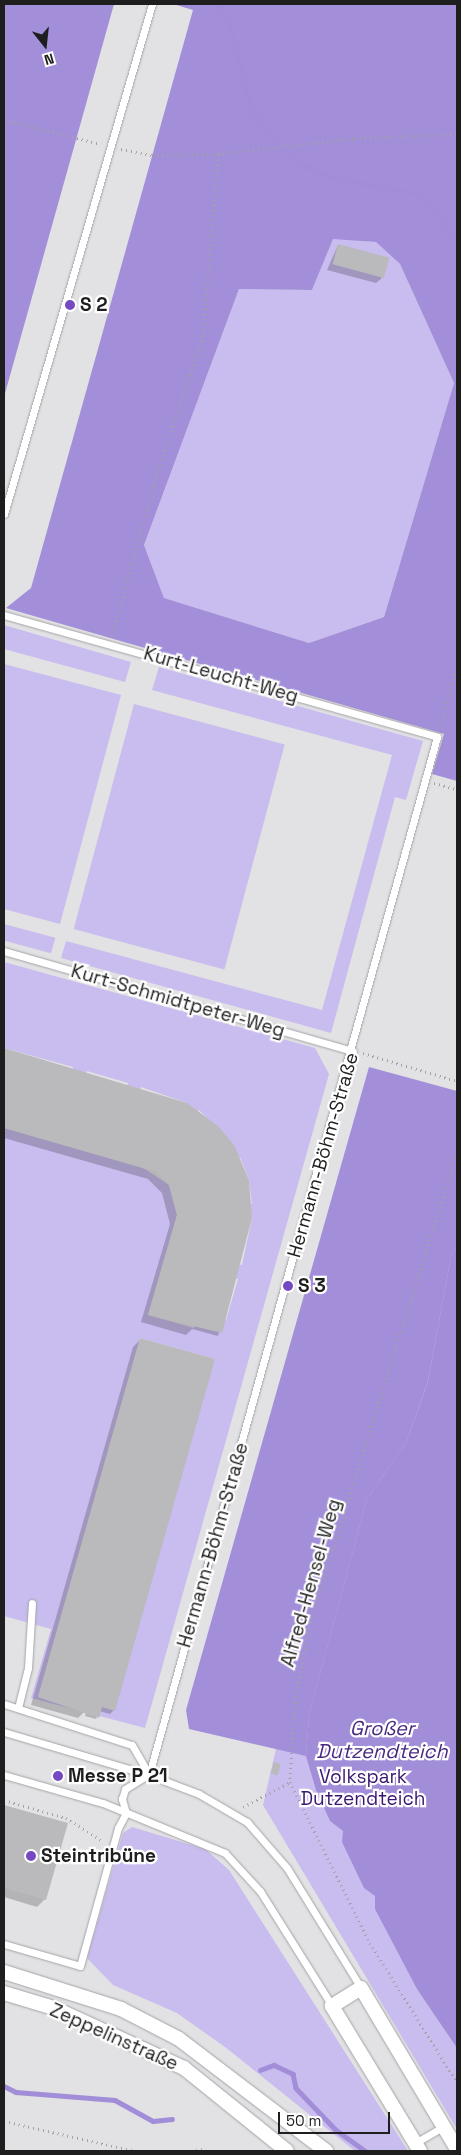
<!DOCTYPE html>
<html>
<head>
<meta charset="utf-8">
<style>
  body { margin:0 }
  #map { position:relative; width:461px; height:2155px; overflow:hidden; background:#e2e1e4; font-family:"Space Grotesk",sans-serif }
  div>[style] { position:absolute }
  [style*='--x'] { left:calc(var(--x)*1px); top:calc(var(--y)*1px); width:calc(var(--w)*1px); rotate:calc(var(--a)*1deg) }
  .green>* { inset:0; background:#c9bcee; transform-origin:0 0 }
  .forest>* { inset:0; background:#a28ed9 }
  .water>* { inset:0; background:#a28dd8 }
  .shadow>* { inset:0; background:#0003 }
  .stream>* { height:4.5px; margin:-2.25px; padding:0 2.25px; transform-origin:2.25px; border-radius:2.25px; background:#a28dd8 }
  .building>* { inset:0; background:#bab9bc; transform-origin:0 0 }
  .path>* { height:2.5px; margin-top:-1.25px; transform-origin:0; background:repeating-linear-gradient(90deg,#a2a1a4 0 1px,transparent 0 5px) }
  .roads { filter:drop-shadow(0 0 1px #a4a4a7) drop-shadow(0 0 1px #a4a4a7) }
  .service>* { height:7px; margin:-3.5px; padding:0 3.5px; transform-origin:3.5px; border-radius:3.5px; background:#fff }
  .minor>* { height:14px; margin:-7px; padding:0 7px; transform-origin:7px; border-radius:7px; background:#fff }
  .dots>* { width:14px; height:14px; translate:-50% -50%; box-sizing:border-box; border:2px solid #fff; border-radius:50% }
  span { translate:-50% -50%; white-space:nowrap; text-align:center; line-height:1.15; -webkit-text-stroke:4.5px #fff; paint-order:stroke }
  .poi-label { font-size:19px; color:#1e1e1f; font-weight:700 }
  .left { translate:0 -50%; text-align:left }
  .street-label { font-size:19px; color:#1e1e1f }
  .park-label { font-size:19px; color:#3b166e }
  .water-label { font-size:20px; color:#492880; font-style:italic }
  .frame { position:absolute; inset:0; border:5px solid #1e1e1f; pointer-events:none }
  .north { position:absolute; left:20px; top:20px; width:50px; height:50px; -webkit-text-stroke:4px #fff; paint-order:stroke; rotate:164deg; font-size:14px; font-weight:700; line-height:20px; text-align:center; color:#1e1e1f }
  .north::after { content:''; display:block; margin:auto; width:18px; height:22px; background:#1e1e1f; clip-path:polygon(50% 0,100% 100%,50% 72%,0 100%) }
  .scale { position:absolute; left:278px; top:2112px; width:112px; height:22px; box-sizing:border-box; border:2px solid #1e1e1f; border-top:0; padding-left:6px; font-size:15px; line-height:18px; white-space:nowrap; color:#1e1e1f; -webkit-text-stroke:4px #fff; paint-order:stroke }
</style>
</head>
<body>
<div id="map">
  <div class="green">
    <i style="clip-path:polygon(333px 238px,376px 242px,400px 264px,454px 383px,384px 617px,309px 643px,164px 598px,144px 545px,239px 289px,312px 290px)"></i>
    <i style="clip-path:polygon(4px 625px,131px 662px,125px 682px,4px 649px)"></i>
    <i style="clip-path:polygon(4px 664px,121px 695px,60px 924px,4px 909px)"></i>
    <i style="clip-path:polygon(159px 667px,423px 741px,406px 800px,395px 797px,331px 1033px,61px 958px,66px 941px,322px 1010px,392px 755px,152px 690px)"></i>
    <i style="left:134px;top:704px;width:156px;height:233px;rotate:15deg"></i>
    <i style="left:4px;top:924px;width:53px;height:16px;rotate:15deg"></i>
    <i style="clip-path:polygon(evenodd,4px 962px,315px 1048px,329px 1074px,145px 1728px,31px 1698px,51px 1629px,4px 1616px,4px 1128px,142px 1167px,169px 1185px,177px 1215px,148px 1315px,194px 1328px,199px 1312px,226px 1320px,238px 1279px,211px 1271px,215px 1258px,242px 1265px,252px 1218px,224px 1204px,252px 1204px,249px 1180px,240px 1157px,216px 1170px,234px 1145px,199px 1110px,184px 1134px,173px 1126px,187px 1103px,141px 1087px,133px 1114px,120px 1110px,128px 1083px,87px 1071px,78px 1098px,65px 1094px,73px 1067px,4px 1048px,4px 962px,140px 1338px,215px 1359px,38px 1697px,140px 1338px)"></i>
    <i style="clip-path:polygon(457px 1132px,457px 2129px,263px 1805px,288px 1697px)"></i>
    <i style="clip-path:polygon(132px 1827px,205px 1849px,229px 1870px,408px 2151px,355px 2151px,225px 2047px,177px 2013px,113px 1985px,87px 1958px,123px 1833px)"></i>
  </div>
  <div class="forest">
    <i style="clip-path:polygon(4px 4px,114px 4px,4px 397px)"></i>
    <i style="clip-path:polygon(evenodd,173px 4px,457px 4px,457px 781px,432px 774px,444px 734px,6px 608px,31px 588px,193px 10px,173px 4px,333px 239px,376px 242px,400px 264px,454px 383px,384px 617px,309px 643px,164px 598px,144px 545px,239px 289px,312px 290px,333px 239px)"></i>
    <i style="clip-path:polygon(369px 1067px,457px 1091px,457px 1247px,452px 1251px,428px 1381px,406px 1443px,367px 1499px,309px 1715px,306px 1756px,189px 1729px,186px 1710px)"></i>
  </div>
  <div class="water">
    <i style="clip-path:polygon(457px 1247px,457px 2048px,417px 1989px,375px 1909px,375px 1896px,364px 1888px,342px 1842px,343px 1831px,330px 1821px,316px 1790px,306px 1756px,309px 1715px,367px 1499px,406px 1443px,428px 1382px,452px 1251px)"></i>
  </div>
  <div class="shadow">
    <i style="clip-path:polygon(338px 245px,382px 278px,376px 283px,327px 270px)"></i>
    <i style="clip-path:polygon(4px 1050px,187px 1104px,233px 1146px,251px 1218px,218px 1336px,192px 1329px,186px 1335px,141px 1322px,170px 1224px,162px 1193px,148px 1179px,4px 1138px)"></i>
    <i style="clip-path:polygon(141px 1339px,114px 1710px,110px 1714px,99px 1711px,96px 1719px,85px 1716px,87px 1709px,78px 1718px,31px 1705px,133px 1347px)"></i>
    <i style="clip-path:polygon(4px 1807px,66px 1824px,45px 1899px,37px 1907px,4px 1897px)"></i>
  </div>
  <div class="stream">
    <i style="--x:217;--y:4;--w:25;--a:58"></i>
    <i style="--x:230;--y:25;--w:89;--a:75.7"></i>
    <i style="--x:252;--y:111;--w:62;--a:50.2"></i>
    <i style="--x:292;--y:159;--w:42;--a:25.3"></i>
    <i style="--x:330;--y:177;--w:94;--a:10.5"></i>
    <i style="--x:422;--y:194;--w:58;--a:52.7"></i>
    <i style="--x:260;--y:2070;--w:15;--a:-20"></i>
    <i style="--x:274;--y:2065;--w:21;--a:25"></i>
    <i style="--x:293;--y:2074;--w:14;--a:78"></i>
    <i style="--x:296;--y:2088;--w:57;--a:46.4"></i>
    <i style="--x:335;--y:2129;--w:37;--a:36"></i>
    <i style="--x:4;--y:2086;--w:13;--a:27"></i>
    <i style="--x:16;--y:2092;--w:99;--a:4.6"></i>
    <i style="--x:115;--y:2100;--w:43;--a:28.9"></i>
    <i style="--x:153;--y:2121;--w:19;--a:-6"></i>
  </div>
  <div class="building">
    <i style="left:338px;top:244px;width:53px;height:21px;rotate:15deg"></i>
    <i style="clip-path:polygon(4px 1048px,187px 1103px,218px 1126px,234px 1145px,249px 1180px,252px 1218px,222px 1333px,148px 1315px,177px 1215px,169px 1185px,156px 1172px,4px 1128px)"></i>
    <i style="clip-path:polygon(140px 1338px,215px 1359px,115px 1711px,102px 1707px,99px 1718px,38px 1697px)"></i>
    <i style="left:274px;top:1762px;width:7px;height:12px;rotate:16deg"></i>
    <i style="clip-path:polygon(4px 1805px,68px 1823px,46px 1900px,4px 1888px)"></i>
  </div>
  <div class="path">
    <i style="--x:4;--y:120;--w:100;--a:13.9"></i>
    <i style="--x:121;--y:149;--w:32;--a:11"></i>
    <i style="--x:152;--y:155;--w:66;--a:-0.9"></i>
    <i style="--x:218;--y:154;--w:138;--a:-6.7"></i>
    <i style="--x:355;--y:138;--w:102;--a:-2.2"></i>
    <i style="--x:112;--y:636;--w:158;--a:-74.6"></i>
    <i style="--x:154;--y:484;--w:157;--a:-71.8"></i>
    <i style="--x:203;--y:335;--w:182;--a:-85.3"></i>
    <i style="--x:440;--y:728;--w:65;--a:-74.9"></i>
    <i style="--x:434;--y:783;--w:24;--a:15"></i>
    <i style="--x:363;--y:1053;--w:98;--a:16.6"></i>
    <i style="--x:457;--y:1154;--w:491;--a:107.4"></i>
    <i style="--x:310;--y:1623;--w:81;--a:100.6"></i>
    <i style="--x:295;--y:1703;--w:79;--a:93.6"></i>
    <i style="--x:290;--y:1782;--w:180;--a:63.6"></i>
    <i style="--x:370;--y:1943;--w:164;--a:58"></i>
    <i style="--x:4;--y:1800;--w:65;--a:16.2"></i>
    <i style="--x:66;--y:1818;--w:44;--a:31.9"></i>
    <i style="--x:243;--y:1807;--w:53;--a:-28"></i>
    <i style="--x:4;--y:2121;--w:134;--a:12.9"></i>
    <i style="--x:191;--y:2151;--w:12;--a:-9"></i>
  </div>
  <div class="roads">
    <div class="service">
      <i style="--x:4;--y:514;--w:531;--a:-73.82"></i>
      <i style="--x:4;--y:615;--w:450;--a:15.7"></i>
      <i style="--x:437;--y:737;--w:1077;--a:105.51"></i>
      <i style="--x:4;--y:951;--w:363;--a:16"></i>
      <i style="--x:4;--y:1704;--w:134;--a:17.8"></i>
      <i style="--x:132;--y:1745;--w:34;--a:60"></i>
      <i style="--x:18;--y:1708;--w:41;--a:-76"></i>
      <i style="--x:28;--y:1668;--w:65;--a:-86.5"></i>
      <i style="--x:4;--y:1732;--w:151;--a:16.5"></i>
      <i style="--x:149;--y:1775;--w:53;--a:20.8"></i>
      <i style="--x:199;--y:1794;--w:56;--a:30.3"></i>
      <i style="--x:247;--y:1822;--w:61;--a:49"></i>
      <i style="--x:287;--y:1868;--w:141;--a:58.3"></i>
      <i style="--x:4;--y:1775;--w:103;--a:15.8"></i>
      <i style="--x:103;--y:1803;--w:132;--a:22.3"></i>
      <i style="--x:225;--y:1853;--w:52;--a:47.4"></i>
      <i style="--x:260;--y:1891;--w:136;--a:57.9"></i>
      <i style="--x:126;--y:1813;--w:15;--a:-106"></i>
      <i style="--x:122;--y:1799;--w:10;--a:-73"></i>
      <i style="--x:125;--y:1789;--w:26;--a:-32"></i>
      <i style="--x:4;--y:1944;--w:79;--a:16.1"></i>
      <i style="--x:80;--y:1966;--w:143;--a:-74.6"></i>
      <i style="--x:118;--y:1828;--w:17;--a:-62"></i>
      <i style="--x:415;--y:2143;--w:34;--a:-30"></i>
    </div>
    <div class="minor">
      <i style="--x:4;--y:1972;--w:123;--a:17.5"></i>
      <i style="--x:121;--y:2009;--w:65;--a:27.3"></i>
      <i style="--x:179;--y:2039;--w:185;--a:37.3"></i>
      <i style="--x:4;--y:1993;--w:52;--a:16.7"></i>
      <i style="--x:54;--y:2008;--w:143;--a:24.8"></i>
      <i style="--x:184;--y:2068;--w:132;--a:38.9"></i>
      <i style="--x:420;--y:2151;--w:170;--a:-121.3"></i>
      <i style="--x:332;--y:2006;--w:34;--a:-32"></i>
      <i style="--x:361;--y:1988;--w:187;--a:59.2"></i>
    </div>
  </div>
  <div class="dots">
    <i style="left:70px;top:305px;background:#7449c1"></i>
    <i style="left:288px;top:1286px;background:#7449c1"></i>
    <i style="left:58px;top:1776px;background:#7449c1"></i>
    <i style="left:31px;top:1856px;background:#7449c1"></i>
  </div>
  <div class="poi-label">
    <span class="left" style="left:80px;top:305px">S 2</span>
    <span class="left" style="left:298px;top:1286px">S 3</span>
    <span class="left" style="left:68px;top:1776px">Messe P 21</span>
    <span class="left" style="left:41px;top:1856px">Steintribüne</span>
  </div>
  <div class="street-label">
    <span style="left:221px;top:675px;rotate:16deg">Kurt-Leucht-Weg</span>
    <span style="left:178px;top:1001px;rotate:16deg">Kurt-Schmidtpeter-Weg</span>
    <span style="left:323px;top:1155px;rotate:-74deg">Hermann-Böhm-Straße</span>
    <span style="left:213px;top:1545px;rotate:-74deg">Hermann-Böhm-Straße</span>
    <span style="left:311px;top:1583px;rotate:-74deg">Alfred-Hensel-Weg</span>
    <span style="left:114px;top:2037px;rotate:24deg">Zeppelinstraße</span>
  </div>
  <div class="park-label">
    <span style="left:363px;top:1788px">Volkspark<br>Dutzendteich</span>
  </div>
  <div class="water-label">
    <span style="left:382px;top:1740px">Großer<br>Dutzendteich</span>
  </div>
  <div class="frame"></div>
  <div class="north">N</div>
  <div class="scale">50 m</div>
</div>
</body>
</html>
